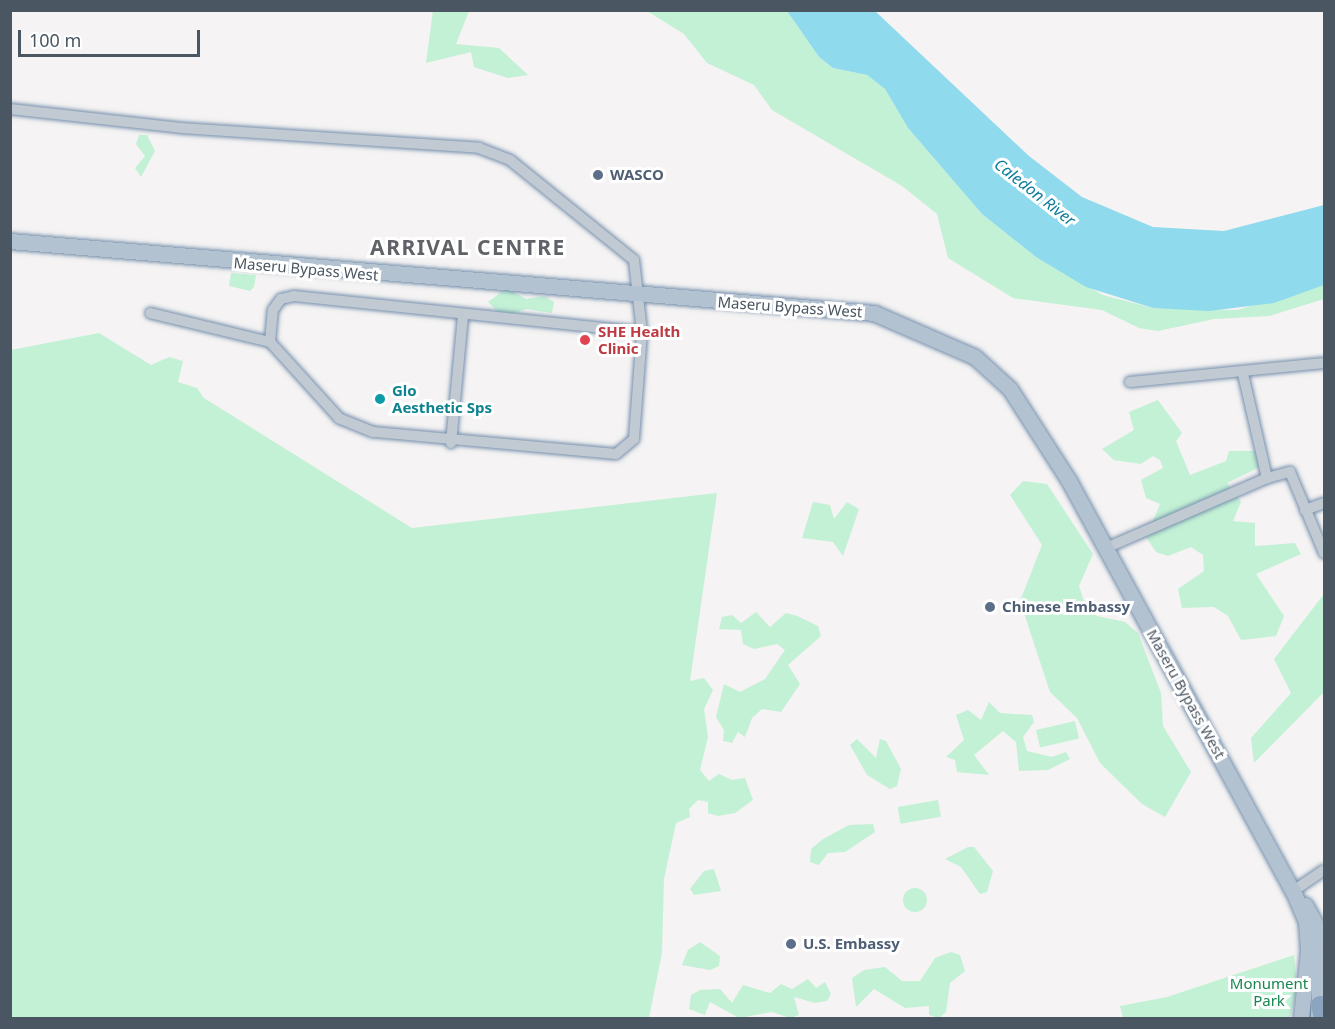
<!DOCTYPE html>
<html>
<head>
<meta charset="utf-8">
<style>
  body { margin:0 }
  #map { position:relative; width:1335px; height:1029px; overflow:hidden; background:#f5f3f3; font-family:"Noto Sans",sans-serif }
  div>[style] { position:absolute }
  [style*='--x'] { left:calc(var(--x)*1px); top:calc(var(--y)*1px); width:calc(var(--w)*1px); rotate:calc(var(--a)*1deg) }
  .green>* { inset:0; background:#c3f1d5; transform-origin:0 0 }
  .round { border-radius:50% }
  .water>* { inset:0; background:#90daee }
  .roads { filter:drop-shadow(0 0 2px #7690ad) drop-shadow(0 0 2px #7690ad) }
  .street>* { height:10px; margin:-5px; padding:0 5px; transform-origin:5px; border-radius:5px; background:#c1cad2 }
  .primary>* { height:15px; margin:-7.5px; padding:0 7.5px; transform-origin:7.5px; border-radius:7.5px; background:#b3c2d1 }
  .highway>* { height:18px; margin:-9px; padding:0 9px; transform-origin:9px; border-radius:9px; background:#8ba5c1 }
  .dots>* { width:16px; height:16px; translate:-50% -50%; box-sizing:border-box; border:3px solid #fff; border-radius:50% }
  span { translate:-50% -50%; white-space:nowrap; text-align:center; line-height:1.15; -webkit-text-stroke:6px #fff; paint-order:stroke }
  .service-label { font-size:15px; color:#4e5e75; font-weight:700 }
  .left { translate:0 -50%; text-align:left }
  .street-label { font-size:15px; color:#4a5661 }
  .health-label { font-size:15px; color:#be3a42; font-weight:700 }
  .culture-label { font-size:15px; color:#0d838f; font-weight:700 }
  .park-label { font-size:15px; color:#17864f }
  .water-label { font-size:16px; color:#0c7c9b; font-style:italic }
  .district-label { font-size:21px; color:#5f6368; font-weight:700; letter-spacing:1.5px }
  .frame { position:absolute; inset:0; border:12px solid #4a5661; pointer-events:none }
  .scale { position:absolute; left:18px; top:30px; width:182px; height:27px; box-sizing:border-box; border:3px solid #4a5661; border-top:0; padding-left:8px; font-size:18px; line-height:21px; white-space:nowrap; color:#4a5661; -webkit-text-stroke:4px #fff; paint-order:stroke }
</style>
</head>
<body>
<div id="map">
  <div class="green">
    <i style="clip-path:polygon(433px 10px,469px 11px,456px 44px,499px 48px,528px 75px,508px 78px,474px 67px,471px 52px,426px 63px)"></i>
    <i style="clip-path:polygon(647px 11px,787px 11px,819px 57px,833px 68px,867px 75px,885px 89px,908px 128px,982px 214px,1036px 257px,1103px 295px,1153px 308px,1237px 310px,1324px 285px,1324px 299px,1269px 316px,1214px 319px,1158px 331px,1139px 328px,1102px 310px,1013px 298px,948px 258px,937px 214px,902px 186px,772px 110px,754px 85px,707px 63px,684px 34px)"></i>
    <i style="clip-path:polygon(139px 135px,147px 135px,155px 151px,141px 177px,135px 168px,145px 156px,136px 144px)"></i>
    <i style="clip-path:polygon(231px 273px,256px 275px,254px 287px,250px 291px,229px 286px)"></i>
    <i style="clip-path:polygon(507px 288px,526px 299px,544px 296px,554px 302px,552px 313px,526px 309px,503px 317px,488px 302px)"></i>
    <i style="clip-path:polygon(99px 333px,151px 365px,169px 357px,183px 361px,178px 382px,197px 388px,204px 398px,412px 528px,717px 493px,690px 681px,704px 678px,713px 690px,704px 709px,708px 737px,700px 770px,709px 781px,719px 774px,732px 780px,745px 778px,753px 800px,735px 813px,718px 816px,708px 813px,708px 802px,698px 800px,689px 809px,690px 817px,676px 823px,664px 879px,662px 953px,649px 1018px,11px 1018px,11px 350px)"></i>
    <i style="clip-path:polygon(1158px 400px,1182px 433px,1176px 441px,1190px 475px,1226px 461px,1229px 451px,1260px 451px,1266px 464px,1227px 483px,1241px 502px,1233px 521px,1255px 523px,1255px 546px,1295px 543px,1301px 554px,1256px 574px,1284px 616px,1276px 636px,1241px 640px,1228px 616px,1214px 607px,1182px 608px,1178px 589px,1204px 571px,1203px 555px,1191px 547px,1168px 556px,1156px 552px,1146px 537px,1160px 504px,1146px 498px,1141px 480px,1163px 468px,1160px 460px,1153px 456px,1141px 464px,1114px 460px,1102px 449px,1134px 430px,1129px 412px)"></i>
    <i style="clip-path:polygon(1023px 481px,1047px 484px,1093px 554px,1079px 586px,1085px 604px,1097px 616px,1125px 622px,1138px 633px,1161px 693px,1163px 726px,1191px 772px,1165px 817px,1142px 804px,1100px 763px,1077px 718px,1050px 692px,1020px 601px,1042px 545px,1010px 495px)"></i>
    <i style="clip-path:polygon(813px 502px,830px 505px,834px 519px,847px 502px,859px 509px,843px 556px,833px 542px,802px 538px)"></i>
    <i style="clip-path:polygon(1324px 594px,1324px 692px,1254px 763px,1251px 738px,1291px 693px,1274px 659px)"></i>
    <i style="clip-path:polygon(756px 612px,770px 627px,786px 613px,797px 616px,818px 626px,821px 636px,788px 665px,800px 684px,781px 712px,762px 709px,752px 718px,745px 737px,738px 732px,732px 743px,723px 741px,724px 730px,716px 717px,724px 684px,740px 692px,765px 679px,785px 650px,777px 644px,754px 649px,743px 644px,741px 630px,719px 629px,722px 617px,732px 615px,741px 623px)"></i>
    <i style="clip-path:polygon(989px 702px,1000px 713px,1032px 715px,1034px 722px,1023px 737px,1027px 751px,1052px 757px,1066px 752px,1070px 759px,1048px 770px,1019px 771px,1016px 742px,1003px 731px,974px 755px,989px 775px,957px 772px,955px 760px,946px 757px,964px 740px,956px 715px,968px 710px,981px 720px)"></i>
    <i style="left:1075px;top:721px;width:18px;height:40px;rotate:77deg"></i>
    <i style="clip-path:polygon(857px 739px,876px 758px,880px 739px,886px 741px,901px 769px,897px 786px,890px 789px,867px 775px,850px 745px)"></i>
    <i style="left:938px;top:800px;width:17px;height:41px;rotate:80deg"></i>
    <i style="clip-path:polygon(873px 824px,875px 832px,845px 852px,828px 853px,819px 865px,810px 862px,811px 849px,823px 839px,849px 825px)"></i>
    <i style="clip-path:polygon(968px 847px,974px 847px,993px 871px,987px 892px,980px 894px,961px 867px,945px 859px)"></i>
    <i style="clip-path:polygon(714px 869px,721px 891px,694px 895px,690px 889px,704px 871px)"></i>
    <i class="round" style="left:903px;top:888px;width:24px;height:24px"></i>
    <i style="clip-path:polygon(700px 942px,720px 956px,719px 966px,710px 970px,682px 965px,688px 950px)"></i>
    <i style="clip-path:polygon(951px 952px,960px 955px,965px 971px,950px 983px,946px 1012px,939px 1018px,929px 1015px,929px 1006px,905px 1008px,874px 989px,856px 1007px,852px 978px,864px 970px,885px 967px,902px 981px,920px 981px,935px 958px)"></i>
    <i style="clip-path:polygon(1294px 955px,1297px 988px,1290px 1018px,1123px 1018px,1120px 1006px,1167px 997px)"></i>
    <i style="clip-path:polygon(808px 979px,816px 988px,825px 982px,831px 994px,827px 1001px,815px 1003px,794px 997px,799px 1015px,790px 1018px,772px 1012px,739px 1018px,710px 1002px,705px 1015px,689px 1009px,691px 995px,700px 990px,720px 989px,732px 1003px,743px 985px,770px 993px,781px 984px,792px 989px)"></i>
  </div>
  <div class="water">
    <i style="clip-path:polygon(787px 11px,875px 11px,1029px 156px,1082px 197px,1153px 227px,1224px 231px,1324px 205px,1324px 285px,1274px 303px,1209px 311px,1153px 308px,1086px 287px,1036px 257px,982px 214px,908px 128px,885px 89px,867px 75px,833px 68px,819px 57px)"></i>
  </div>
  <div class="roads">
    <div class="street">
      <i style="--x:10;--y:109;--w:172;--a:6.3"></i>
      <i style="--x:181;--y:128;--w:299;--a:3.8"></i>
      <i style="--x:479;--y:148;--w:33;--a:21"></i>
      <i style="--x:510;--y:160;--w:159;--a:38.9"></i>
      <i style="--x:634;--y:260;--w:72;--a:83.7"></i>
      <i style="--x:642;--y:332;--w:107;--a:94.3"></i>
      <i style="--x:634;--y:439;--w:23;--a:140"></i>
      <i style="--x:616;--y:454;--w:244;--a:-174.8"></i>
      <i style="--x:373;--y:432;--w:37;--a:-158"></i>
      <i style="--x:339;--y:418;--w:103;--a:-132.2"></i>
      <i style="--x:270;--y:342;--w:123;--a:-166.4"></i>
      <i style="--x:270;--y:342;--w:32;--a:-85"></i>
      <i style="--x:273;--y:310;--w:14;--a:-54"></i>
      <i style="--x:281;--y:299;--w:13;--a:-13"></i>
      <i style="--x:294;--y:296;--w:350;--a:5.9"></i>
      <i style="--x:1243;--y:374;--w:107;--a:77"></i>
      <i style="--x:1267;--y:478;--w:24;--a:-15"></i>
      <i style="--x:1290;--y:472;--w:88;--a:67.2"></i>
      <i style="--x:1130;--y:382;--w:195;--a:-5.6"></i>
      <i style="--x:451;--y:443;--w:129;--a:-84.6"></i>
      <i style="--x:1305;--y:510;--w:20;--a:-20"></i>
      <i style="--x:1106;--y:548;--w:176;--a:-23.5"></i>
      <i style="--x:1293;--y:891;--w:37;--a:-34"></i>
    </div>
    <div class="primary">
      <i style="--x:10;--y:241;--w:867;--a:4.76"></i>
      <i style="--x:874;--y:313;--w:110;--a:23.5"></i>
      <i style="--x:975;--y:357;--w:47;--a:42.4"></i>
      <i style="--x:1010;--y:389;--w:109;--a:57.3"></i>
      <i style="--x:1069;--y:481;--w:467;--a:61.4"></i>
      <i style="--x:1293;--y:891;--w:33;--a:67"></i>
      <i style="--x:1306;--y:921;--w:30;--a:86"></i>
      <i style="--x:1308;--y:951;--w:67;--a:96"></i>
      <i style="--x:1305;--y:905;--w:33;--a:61"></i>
      <i style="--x:1321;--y:934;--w:83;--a:92.1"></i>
    </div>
    <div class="highway">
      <i style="--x:1320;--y:1005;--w:13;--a:77"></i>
    </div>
  </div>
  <div class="dots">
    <i style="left:598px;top:175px;background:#5c6f8a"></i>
    <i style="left:585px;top:340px;background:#e0444e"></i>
    <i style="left:380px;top:399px;background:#0f9aa8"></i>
    <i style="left:990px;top:607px;background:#5c6f8a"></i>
    <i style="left:791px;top:944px;background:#5c6f8a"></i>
  </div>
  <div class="service-label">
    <span class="left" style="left:610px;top:175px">WASCO</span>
    <span class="left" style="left:1002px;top:607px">Chinese Embassy</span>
    <span class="left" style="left:803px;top:944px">U.S. Embassy</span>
  </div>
  <div class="street-label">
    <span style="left:306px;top:269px;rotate:5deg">Maseru Bypass West</span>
    <span style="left:790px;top:307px;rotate:4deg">Maseru Bypass West</span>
    <span style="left:1186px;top:694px;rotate:61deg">Maseru Bypass West</span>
  </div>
  <div class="health-label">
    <span class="left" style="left:598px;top:340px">SHE Health<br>Clinic</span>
  </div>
  <div class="culture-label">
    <span class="left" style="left:392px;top:399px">Glo<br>Aesthetic Sps</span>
  </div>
  <div class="park-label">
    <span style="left:1269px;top:992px">Monument<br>Park</span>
  </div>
  <div class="water-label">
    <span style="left:1035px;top:192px;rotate:38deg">Caledon River</span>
  </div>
  <div class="district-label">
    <span style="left:468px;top:247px">ARRIVAL CENTRE</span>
  </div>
  <div class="frame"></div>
  <div class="scale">100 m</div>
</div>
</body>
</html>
